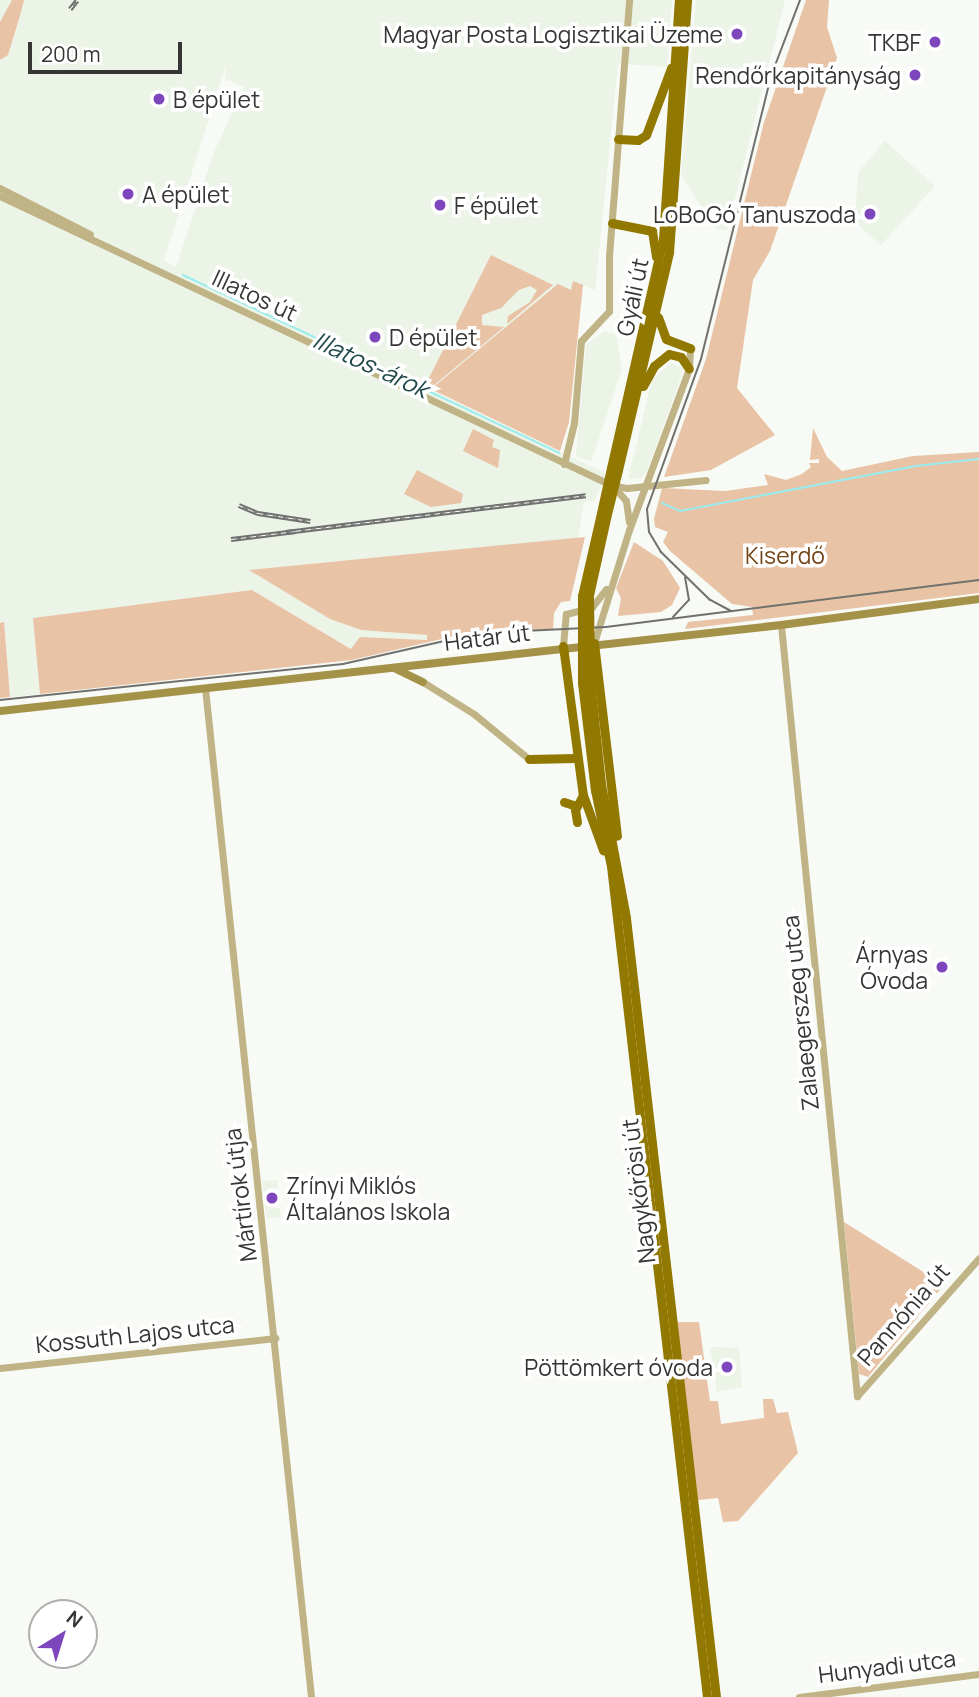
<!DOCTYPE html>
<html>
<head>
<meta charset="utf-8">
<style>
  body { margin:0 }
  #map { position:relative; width:979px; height:1697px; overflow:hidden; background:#f8faf5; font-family:Manrope,sans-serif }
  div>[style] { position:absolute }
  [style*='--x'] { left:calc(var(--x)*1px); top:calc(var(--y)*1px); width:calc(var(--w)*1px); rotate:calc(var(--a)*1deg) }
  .built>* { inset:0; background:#ecf3e7 }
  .green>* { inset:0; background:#e8c3a6 }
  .stream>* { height:2px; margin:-1px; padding:0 1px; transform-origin:1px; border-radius:1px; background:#9aedef }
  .tertiary>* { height:7px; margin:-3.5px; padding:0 3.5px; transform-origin:3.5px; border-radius:3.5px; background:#c0b486 }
  .secondary>* { height:8px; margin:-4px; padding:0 4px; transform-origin:4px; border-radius:4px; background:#a59249 }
  .primary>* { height:9px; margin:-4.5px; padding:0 4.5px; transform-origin:4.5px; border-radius:4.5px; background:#917800 }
  .tram>* { height:2px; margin:-1px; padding:0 1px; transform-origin:1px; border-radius:1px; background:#70716e }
  .rail>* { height:4.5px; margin-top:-2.25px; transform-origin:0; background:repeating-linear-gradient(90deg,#fff 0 5px,#70716e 0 10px); box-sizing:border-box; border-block:2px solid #70716e }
  .primary-bridge>* { height:9px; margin:-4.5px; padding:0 4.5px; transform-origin:4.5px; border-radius:4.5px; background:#917800 }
  .dots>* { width:19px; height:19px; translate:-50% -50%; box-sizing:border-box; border:4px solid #fff; border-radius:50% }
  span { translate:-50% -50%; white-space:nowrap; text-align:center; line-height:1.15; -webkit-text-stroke:7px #fff; paint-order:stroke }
  .poi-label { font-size:23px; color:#353634 }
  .right { translate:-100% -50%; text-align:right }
  .left { translate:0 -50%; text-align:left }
  .street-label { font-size:23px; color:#353634 }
  .park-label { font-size:23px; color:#744516 }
  .water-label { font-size:24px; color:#22494a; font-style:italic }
  .north { position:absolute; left:28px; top:1599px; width:70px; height:70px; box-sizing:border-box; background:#fff; border:2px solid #aeafae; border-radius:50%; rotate:38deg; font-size:19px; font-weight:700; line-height:28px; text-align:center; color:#353634 }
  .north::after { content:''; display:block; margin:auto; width:24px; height:32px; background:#7d46bd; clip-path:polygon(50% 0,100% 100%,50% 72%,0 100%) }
  .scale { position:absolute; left:28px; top:42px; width:154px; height:32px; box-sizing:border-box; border:4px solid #353634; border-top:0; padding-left:9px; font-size:21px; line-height:24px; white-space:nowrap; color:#353634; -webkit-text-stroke:5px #fff; paint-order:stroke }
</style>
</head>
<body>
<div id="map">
  <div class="built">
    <i style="clip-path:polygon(evenodd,0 0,672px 0,667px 67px,618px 64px,595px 290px,573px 282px,571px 290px,432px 390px,607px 474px,594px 501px,584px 502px,578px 538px,250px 570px,330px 619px,361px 630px,428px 635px,428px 640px,360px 637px,352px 649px,252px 590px,34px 618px,40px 694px,10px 697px,4px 623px,0 623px,0 0,226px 65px,225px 78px,244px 87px,214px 152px,176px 267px,164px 260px,226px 65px)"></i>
    <i style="clip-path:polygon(696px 0,785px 0,727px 230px,715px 229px,681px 175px)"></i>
    <i style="clip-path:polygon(885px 141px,935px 186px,881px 245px,855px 222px,858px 172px)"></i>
    <i style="clip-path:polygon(604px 331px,616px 334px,622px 369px,591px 462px,576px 456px,586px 345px)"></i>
    <i style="clip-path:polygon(670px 363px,683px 368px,678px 386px,646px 473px,642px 478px,628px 479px,652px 380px)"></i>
    <i style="clip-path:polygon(277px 1180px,278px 1188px,273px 1189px,279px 1203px,275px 1208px,280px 1208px,281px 1217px,267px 1219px,262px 1181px)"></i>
    <i style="clip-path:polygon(710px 1347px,739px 1348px,742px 1387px,717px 1392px)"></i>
  </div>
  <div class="green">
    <i style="clip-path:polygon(12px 0,24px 0,21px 12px,8px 55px,0 60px,0 22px)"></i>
    <i style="clip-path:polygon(806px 0,829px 0,827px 27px,837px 58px,770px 251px,753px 280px,737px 388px,775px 435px,711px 470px,664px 477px,706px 359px,764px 122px)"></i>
    <i style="clip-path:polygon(491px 255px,553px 285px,507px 324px,508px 316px,530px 302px,537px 290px,530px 286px,519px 290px,501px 308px,482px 315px,482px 325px,504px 327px,433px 386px,427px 382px)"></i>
    <i style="clip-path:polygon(573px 281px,583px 285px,569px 422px,560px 451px,431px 389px,558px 284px,571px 290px)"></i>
    <i style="clip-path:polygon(813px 428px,827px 457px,842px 471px,913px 456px,979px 452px,979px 593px,685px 629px,688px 622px,753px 615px,752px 607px,732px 604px,670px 551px,663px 542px,668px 532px,655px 527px,654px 519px,662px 488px,725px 491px,768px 485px,764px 474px,786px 480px,802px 474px,811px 467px,809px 463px,819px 463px,819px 459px,810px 460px)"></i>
    <i style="clip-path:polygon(473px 429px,494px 440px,492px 447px,500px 450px,498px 468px,463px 451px)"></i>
    <i style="clip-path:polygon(417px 470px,463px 494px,461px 503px,431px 507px,404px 494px)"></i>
    <i style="clip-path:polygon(585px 537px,570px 601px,561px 602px,554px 613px,553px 630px,476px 631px,352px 660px,40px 694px,33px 618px,252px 590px,351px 649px,360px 637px,427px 640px,427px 635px,361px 630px,330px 619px,249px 570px)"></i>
    <i style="clip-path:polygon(634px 542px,663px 561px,680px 588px,672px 605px,661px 612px,618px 616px,621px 598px,616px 588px)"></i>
    <i style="clip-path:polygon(4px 622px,10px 697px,0 698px,0 623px)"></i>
    <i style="clip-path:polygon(844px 1222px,944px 1285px,868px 1377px,859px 1374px)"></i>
    <i style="clip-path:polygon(677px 1322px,699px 1322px,710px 1401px,718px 1401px,721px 1424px,764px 1418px,763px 1399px,773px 1399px,777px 1413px,788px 1412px,798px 1453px,738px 1521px,723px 1522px,718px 1498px,698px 1500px)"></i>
  </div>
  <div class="stream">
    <i style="--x:183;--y:275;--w:416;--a:25.3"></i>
    <i style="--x:662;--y:503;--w:20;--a:24"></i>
    <i style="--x:680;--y:511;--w:240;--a:-10.8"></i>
    <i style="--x:916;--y:466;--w:63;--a:-6.3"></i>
  </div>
  <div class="tertiary">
    <i style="--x:0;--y:188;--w:101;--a:27.1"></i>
    <i style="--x:0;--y:196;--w:676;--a:25.31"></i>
    <i style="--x:611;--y:485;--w:16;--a:11"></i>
    <i style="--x:627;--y:488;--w:79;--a:-5.8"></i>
    <i style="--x:564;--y:464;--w:42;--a:-76.3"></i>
    <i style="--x:574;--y:423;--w:82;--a:-85.1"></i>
    <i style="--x:581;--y:341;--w:41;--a:-47"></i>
    <i style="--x:609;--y:311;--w:55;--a:-90"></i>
    <i style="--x:609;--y:256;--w:257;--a:-85.5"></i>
    <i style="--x:614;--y:487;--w:18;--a:49"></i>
    <i style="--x:626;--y:501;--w:21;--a:82"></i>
    <i style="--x:781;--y:625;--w:775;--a:84.37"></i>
    <i style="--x:594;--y:643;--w:118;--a:-72.8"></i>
    <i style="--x:629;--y:530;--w:172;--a:-69.6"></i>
    <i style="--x:689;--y:369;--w:21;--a:-87"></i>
    <i style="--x:563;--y:646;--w:32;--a:-85"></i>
    <i style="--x:566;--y:614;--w:27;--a:-15"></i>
    <i style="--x:592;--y:607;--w:23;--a:-52"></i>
    <i style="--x:423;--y:682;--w:60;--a:32.1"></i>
    <i style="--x:474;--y:714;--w:71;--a:39.3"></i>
    <i style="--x:205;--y:688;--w:1015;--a:84"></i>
    <i style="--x:0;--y:1368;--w:277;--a:-6.2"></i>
    <i style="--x:857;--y:1396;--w:184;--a:-48.5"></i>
    <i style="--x:799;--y:1697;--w:181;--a:-7.3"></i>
  </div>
  <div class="secondary">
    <i style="--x:394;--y:668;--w:32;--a:26"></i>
    <i style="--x:0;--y:711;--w:786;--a:-6.28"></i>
    <i style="--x:781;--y:625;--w:200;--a:-7.5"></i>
  </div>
  <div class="primary">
    <i style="--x:618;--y:139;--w:20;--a:3"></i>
    <i style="--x:638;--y:140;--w:9;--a:-32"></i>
    <i style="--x:646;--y:135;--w:72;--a:-69.5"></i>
    <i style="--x:612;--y:223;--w:41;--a:11.3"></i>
    <i style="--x:652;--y:231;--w:26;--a:81"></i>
    <i style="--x:658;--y:317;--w:23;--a:70"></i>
    <i style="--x:666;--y:339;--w:26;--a:21"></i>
    <i style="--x:643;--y:386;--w:23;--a:-61"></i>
    <i style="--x:654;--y:366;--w:19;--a:-39"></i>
    <i style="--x:669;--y:354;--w:12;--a:14"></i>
    <i style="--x:681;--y:357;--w:14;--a:56"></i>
    <i style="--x:611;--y:468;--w:235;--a:-77.2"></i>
    <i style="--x:663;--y:239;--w:240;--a:-86.2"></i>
    <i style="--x:618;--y:470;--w:224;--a:-76.8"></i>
    <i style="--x:669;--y:252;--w:253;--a:-85.9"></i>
    <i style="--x:589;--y:595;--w:83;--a:-77.5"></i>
    <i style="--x:582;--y:596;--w:85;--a:-77.1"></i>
    <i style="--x:594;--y:643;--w:194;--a:83.2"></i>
    <i style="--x:563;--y:646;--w:150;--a:82.4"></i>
    <i style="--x:583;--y:795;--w:59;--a:70"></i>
    <i style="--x:590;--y:682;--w:103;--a:83.8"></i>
    <i style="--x:601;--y:784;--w:136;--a:79.4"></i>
    <i style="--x:626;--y:918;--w:784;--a:83.41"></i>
    <i style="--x:582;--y:683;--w:108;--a:83.1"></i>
    <i style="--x:595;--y:790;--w:78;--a:78.1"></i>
    <i style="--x:611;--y:866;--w:837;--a:83.41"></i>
    <i style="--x:529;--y:759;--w:47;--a:-1.2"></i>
    <i style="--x:564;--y:802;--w:13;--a:18"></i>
    <i style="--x:577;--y:822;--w:12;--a:-99"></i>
    <i style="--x:575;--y:810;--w:17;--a:-62"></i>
  </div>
  <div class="tram">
    <i style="--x:731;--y:611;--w:24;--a:-152"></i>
    <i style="--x:710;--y:600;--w:69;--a:-135.6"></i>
    <i style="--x:661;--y:552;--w:23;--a:-121"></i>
    <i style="--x:649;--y:532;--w:23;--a:-95"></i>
    <i style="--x:647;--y:509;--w:159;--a:-70.2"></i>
    <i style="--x:701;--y:359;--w:292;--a:-76.1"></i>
    <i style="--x:771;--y:76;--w:81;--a:-69.1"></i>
    <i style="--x:673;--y:617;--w:23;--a:-47"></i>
    <i style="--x:689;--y:600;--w:23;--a:-100"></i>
    <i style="--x:0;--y:700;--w:345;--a:-6"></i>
    <i style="--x:343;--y:664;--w:140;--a:-12.8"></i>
    <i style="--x:480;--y:633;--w:126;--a:-2.7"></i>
    <i style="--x:606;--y:627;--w:376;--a:-7.2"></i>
  </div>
  <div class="rail">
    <i style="--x:70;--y:9;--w:11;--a:-52"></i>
    <i style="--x:239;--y:505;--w:21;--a:23"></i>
    <i style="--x:258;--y:513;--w:53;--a:8.7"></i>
    <i style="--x:286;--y:532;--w:302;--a:-7"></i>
    <i style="--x:231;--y:539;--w:65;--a:-7"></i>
  </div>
  <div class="primary-bridge">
    <i style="--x:601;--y:513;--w:46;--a:-77.5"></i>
    <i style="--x:607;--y:514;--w:45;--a:-76"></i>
    <i style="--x:589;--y:595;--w:87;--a:89.3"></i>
    <i style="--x:582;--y:596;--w:87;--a:90"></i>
  </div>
  <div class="dots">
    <i style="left:737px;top:34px;background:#7d46bd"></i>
    <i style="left:935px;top:42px;background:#7d46bd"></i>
    <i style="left:915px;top:75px;background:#7d46bd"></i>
    <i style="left:159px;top:99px;background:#7d46bd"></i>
    <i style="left:128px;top:194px;background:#7d46bd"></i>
    <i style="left:440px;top:205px;background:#7d46bd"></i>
    <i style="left:870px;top:214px;background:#7d46bd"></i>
    <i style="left:375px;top:337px;background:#7d46bd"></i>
    <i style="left:942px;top:967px;background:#7d46bd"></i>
    <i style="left:272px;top:1198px;background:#7d46bd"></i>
    <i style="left:727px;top:1367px;background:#7d46bd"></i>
  </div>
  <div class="poi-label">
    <span class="right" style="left:723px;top:34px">Magyar Posta Logisztikai Üzeme</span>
    <span class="right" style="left:921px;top:42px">TKBF</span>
    <span class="right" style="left:901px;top:75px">Rendőrkapitányság</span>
    <span class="left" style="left:173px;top:99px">B épület</span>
    <span class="left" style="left:142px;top:194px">A épület</span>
    <span class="left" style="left:454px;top:205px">F épület</span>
    <span class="right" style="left:856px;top:214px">LoBoGó Tanuszoda</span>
    <span class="left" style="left:389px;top:337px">D épület</span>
    <span class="right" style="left:928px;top:967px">Árnyas<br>Óvoda</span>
    <span class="left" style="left:286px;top:1198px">Zrínyi Miklós<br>Általános Iskola</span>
    <span class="right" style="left:713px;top:1367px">Pöttömkert óvoda</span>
  </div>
  <div class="street-label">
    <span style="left:255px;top:295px;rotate:25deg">Illatos út</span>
    <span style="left:632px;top:297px;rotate:-78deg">Gyáli út</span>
    <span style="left:487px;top:637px;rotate:-7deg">Határ út</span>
    <span style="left:800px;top:1013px;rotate:-96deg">Zalaegerszeg utca</span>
    <span style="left:638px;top:1191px;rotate:-97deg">Nagykőrösi út</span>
    <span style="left:240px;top:1195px;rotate:-97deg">Mártírok útja</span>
    <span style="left:903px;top:1314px;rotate:-49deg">Pannónia út</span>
    <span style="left:135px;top:1334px;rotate:-6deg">Kossuth Lajos utca</span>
    <span style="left:887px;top:1666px;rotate:-7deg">Hunyadi utca</span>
  </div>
  <div class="park-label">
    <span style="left:785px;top:555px">Kiserdő</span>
  </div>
  <div class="water-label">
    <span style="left:371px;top:364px;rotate:25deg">Illatos-árok</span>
  </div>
  <div class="north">N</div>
  <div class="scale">200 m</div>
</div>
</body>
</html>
